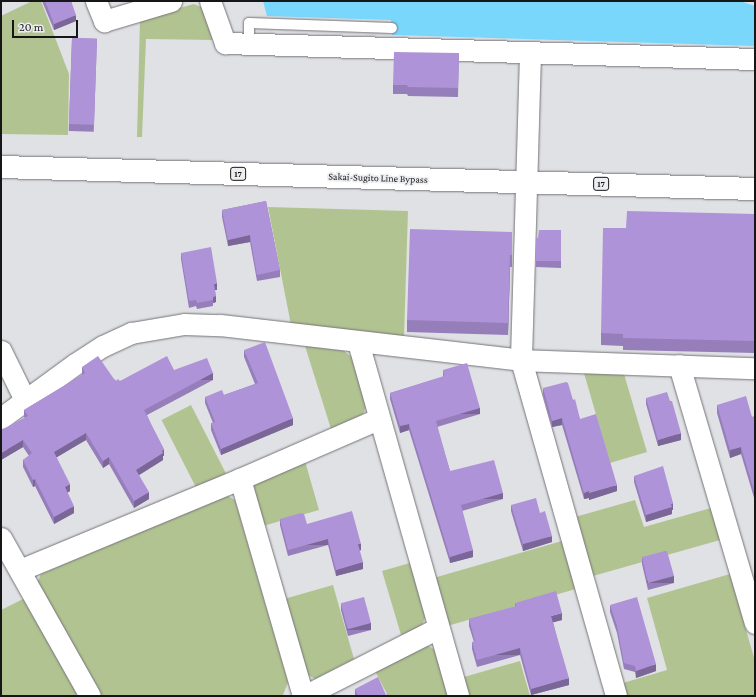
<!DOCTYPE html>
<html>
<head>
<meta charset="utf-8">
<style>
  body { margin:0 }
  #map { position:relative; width:756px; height:697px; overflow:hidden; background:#e0e1e5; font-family:"Crimson Pro",serif }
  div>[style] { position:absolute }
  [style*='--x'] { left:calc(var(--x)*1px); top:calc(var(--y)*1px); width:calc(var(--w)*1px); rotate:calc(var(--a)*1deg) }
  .green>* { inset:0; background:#b2c392; transform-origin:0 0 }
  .water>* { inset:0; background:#78d7fb }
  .roads { filter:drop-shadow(0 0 1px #747478) drop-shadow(0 0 1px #747478) }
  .lane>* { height:10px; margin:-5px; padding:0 5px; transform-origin:5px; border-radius:5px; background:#fff }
  .street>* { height:21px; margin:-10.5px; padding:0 10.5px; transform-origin:10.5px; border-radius:10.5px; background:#fff }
  .primary>* { height:22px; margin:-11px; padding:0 11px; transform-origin:11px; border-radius:11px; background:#fff }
  .wall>* { inset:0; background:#967eba; transform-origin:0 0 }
  .shaded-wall>* { inset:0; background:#7a6797; transform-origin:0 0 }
  .building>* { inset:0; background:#af93d8; transform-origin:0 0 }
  span { translate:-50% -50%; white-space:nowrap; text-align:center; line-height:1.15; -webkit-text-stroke:3.5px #edeef2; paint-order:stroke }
  .shield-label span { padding:1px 3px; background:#edeef2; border:1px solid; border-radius:3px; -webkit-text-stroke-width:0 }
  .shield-label { font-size:9px; color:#161617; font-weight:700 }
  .street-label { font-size:10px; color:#161617 }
  .frame { position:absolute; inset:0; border:2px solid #161617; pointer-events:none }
  .scale { position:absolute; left:12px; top:20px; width:66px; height:18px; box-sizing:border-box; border:2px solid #161617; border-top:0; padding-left:5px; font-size:12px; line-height:14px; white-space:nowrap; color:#161617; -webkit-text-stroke:3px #edeef2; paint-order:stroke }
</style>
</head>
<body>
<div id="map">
  <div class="green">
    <i style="clip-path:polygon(32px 1px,41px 1px,69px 74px,68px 135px,1px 134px,1px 16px)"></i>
    <i style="clip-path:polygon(194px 4px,203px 8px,213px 40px,146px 39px,142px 137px,137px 137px,140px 19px)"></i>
    <i style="clip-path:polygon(268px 207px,408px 211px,404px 337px,291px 325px)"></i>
    <i style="clip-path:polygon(305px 346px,344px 351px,353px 358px,366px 407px,362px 417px,331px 429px)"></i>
    <i style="clip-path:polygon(584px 373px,624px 374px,647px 452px,610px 463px)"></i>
    <i style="left:191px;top:405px;width:77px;height:33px;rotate:63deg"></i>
    <i style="clip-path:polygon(305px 461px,319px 510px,263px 526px,252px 491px,256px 482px)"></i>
    <i style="clip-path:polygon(226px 495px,235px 500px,288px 682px,283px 695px,100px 696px,37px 583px,41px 574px)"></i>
    <i style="clip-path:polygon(635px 500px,644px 527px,711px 508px,720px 540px,593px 576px,575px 517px)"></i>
    <i style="left:562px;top:541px;width:50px;height:132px;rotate:74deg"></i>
    <i style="clip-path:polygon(410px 563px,426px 615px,422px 626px,401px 635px,382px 571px)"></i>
    <i style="clip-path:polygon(730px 574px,755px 661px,755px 696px,627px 696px,623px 683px,667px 670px,647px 598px)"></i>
    <i style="clip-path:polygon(333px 585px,354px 659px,315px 679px,306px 674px,284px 599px)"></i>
    <i style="clip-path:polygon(23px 599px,78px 693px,73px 696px,1px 696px,1px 610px)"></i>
    <i style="clip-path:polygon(426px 645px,436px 650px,450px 696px,388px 696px,375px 671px)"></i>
    <i style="clip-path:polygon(520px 661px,530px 696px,469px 696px,464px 677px)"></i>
  </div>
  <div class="water">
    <i style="clip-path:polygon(263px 1px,740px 1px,755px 6px,755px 46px,392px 35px,391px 20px,267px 16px)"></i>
  </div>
  <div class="roads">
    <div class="lane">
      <i style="--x:249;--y:44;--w:21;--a:-90"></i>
      <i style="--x:249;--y:23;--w:143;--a:2"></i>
    </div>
    <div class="street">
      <i style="--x:96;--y:1;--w:22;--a:68"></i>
      <i style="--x:104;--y:21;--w:70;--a:-16.6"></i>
      <i style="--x:210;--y:1;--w:45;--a:70.3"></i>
      <i style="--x:225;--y:43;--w:530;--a:1.73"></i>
      <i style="--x:530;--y:54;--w:306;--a:91.7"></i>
      <i style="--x:521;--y:360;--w:349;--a:74.2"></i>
      <i style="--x:358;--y:342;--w:368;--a:74.2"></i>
      <i style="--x:1;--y:351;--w:55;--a:63.9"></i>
      <i style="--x:679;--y:365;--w:269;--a:73.6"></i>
      <i style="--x:1;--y:418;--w:92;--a:-36.1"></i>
      <i style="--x:75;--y:364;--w:33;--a:-33"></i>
      <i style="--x:103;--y:346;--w:31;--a:-25"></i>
      <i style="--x:131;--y:333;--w:54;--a:-9.6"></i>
      <i style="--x:184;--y:324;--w:36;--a:2"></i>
      <i style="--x:220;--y:325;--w:303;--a:6.6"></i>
      <i style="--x:521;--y:360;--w:234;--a:2"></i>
      <i style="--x:240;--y:479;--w:226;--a:73.8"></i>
      <i style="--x:1;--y:538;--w:181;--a:60.6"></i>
      <i style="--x:20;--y:570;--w:238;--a:-22.5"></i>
      <i style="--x:240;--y:479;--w:150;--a:-23.5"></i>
      <i style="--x:304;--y:696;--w:150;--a:-26.9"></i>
    </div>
    <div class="primary">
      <i style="--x:1;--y:167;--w:754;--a:1.67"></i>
    </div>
  </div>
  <div class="wall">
    <i style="clip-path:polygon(42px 1px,71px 1px,76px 21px,54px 30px)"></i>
    <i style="left:72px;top:38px;width:25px;height:93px;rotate:2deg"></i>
    <i style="clip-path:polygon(459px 53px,458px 97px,408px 96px,407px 94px,393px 94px,393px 85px)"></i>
    <i style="clip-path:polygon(266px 201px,280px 270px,280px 277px,257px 281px,250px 242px,228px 246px,222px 217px,222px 210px)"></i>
    <i style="clip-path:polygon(755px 214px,755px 353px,623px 350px,623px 346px,601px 345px,601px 333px,626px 228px)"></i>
    <i style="clip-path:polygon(561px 230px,561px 268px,536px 267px,536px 238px,538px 238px)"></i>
    <i style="clip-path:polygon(512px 244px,512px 267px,510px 267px,508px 335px,407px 332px,407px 320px)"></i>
    <i style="clip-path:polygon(181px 253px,217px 290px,215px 290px,216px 302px,213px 303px,213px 306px,197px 309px,196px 306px,189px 308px,181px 259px)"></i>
    <i style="clip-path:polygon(244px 350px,293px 425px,221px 455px,211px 430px,211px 423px,213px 423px,205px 403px,205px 397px,224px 395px,255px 384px,244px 357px)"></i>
    <i style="clip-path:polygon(82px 367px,114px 379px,116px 381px,120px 381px,174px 370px,213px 380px,147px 415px,164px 456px,163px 456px,163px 460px,139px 475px,149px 499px,134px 508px,109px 464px,103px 468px,86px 440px,56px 457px,70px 491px,67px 493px,74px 513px,54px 524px,35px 486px,33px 487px,23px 467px,23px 460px,29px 456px,23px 447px,1px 460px,25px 418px,24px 417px,24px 410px,82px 375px)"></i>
    <i style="clip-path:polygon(443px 370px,480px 414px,437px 427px,450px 471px,503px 499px,462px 511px,473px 557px,450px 563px,409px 430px,400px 433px,390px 399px,390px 393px,443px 377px)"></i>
    <i style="clip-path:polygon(543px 388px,573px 400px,580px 419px,617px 491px,589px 500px,589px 498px,584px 499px,562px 425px,552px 427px,543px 395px)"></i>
    <i style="clip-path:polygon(646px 398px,681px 440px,658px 446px,646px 404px)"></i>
    <i style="clip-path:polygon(717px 405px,752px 417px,755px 416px,755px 501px,741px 454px,730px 458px,717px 413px)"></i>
    <i style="clip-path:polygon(634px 476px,673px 510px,672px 510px,672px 514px,646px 522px,634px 482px)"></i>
    <i style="clip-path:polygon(511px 505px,540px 513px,552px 542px,523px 551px,511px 511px)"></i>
    <i style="clip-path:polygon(280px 519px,307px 524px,361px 550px,359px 551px,363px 569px,336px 576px,328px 545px,288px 556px,280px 525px)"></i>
    <i style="clip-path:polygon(642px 557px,674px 583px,648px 590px,642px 564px)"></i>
    <i style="clip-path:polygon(515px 603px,562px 620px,553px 622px,569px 685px,531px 695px,520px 655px,477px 667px,472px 649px,472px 642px,474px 642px,469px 626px,469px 619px,515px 607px)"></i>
    <i style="clip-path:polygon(341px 604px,371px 630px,348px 636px,341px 610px)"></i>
    <i style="clip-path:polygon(610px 605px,656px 671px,636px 678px,635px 672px,624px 669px,617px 633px,610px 612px)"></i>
    <i style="clip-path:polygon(355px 689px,386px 695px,389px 696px,355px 696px)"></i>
  </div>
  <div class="shaded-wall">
    <i style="clip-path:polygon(76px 15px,76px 21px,54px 30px,54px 24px)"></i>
    <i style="clip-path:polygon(250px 235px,250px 242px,228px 246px,228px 240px)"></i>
    <i style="clip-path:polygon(510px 255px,510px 267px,508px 335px,508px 323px)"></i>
    <i style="clip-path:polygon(217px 283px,217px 290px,214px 290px,214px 284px)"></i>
    <i style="clip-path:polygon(216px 296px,216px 302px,213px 303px,213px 297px)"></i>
    <i style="left:213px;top:373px;width:7px;height:78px;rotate:90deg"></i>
    <i style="left:480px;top:408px;width:6px;height:46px;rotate:90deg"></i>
    <i style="clip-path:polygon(293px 418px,293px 425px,221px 455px,221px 449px)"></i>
    <i style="clip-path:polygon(562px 418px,562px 425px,552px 427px,552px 421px)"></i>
    <i style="clip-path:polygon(409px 424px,409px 430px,400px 433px,400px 426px)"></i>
    <i style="clip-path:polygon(86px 433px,86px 440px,54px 459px,54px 452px)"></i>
    <i style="clip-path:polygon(681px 433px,681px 440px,658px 446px,658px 440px)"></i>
    <i style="clip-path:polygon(23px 440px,23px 447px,1px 460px,1px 453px)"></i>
    <i style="clip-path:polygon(741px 447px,741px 454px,730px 458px,730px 450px)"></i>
    <i style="clip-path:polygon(164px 449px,164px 456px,163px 456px,163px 460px,136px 477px,136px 470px)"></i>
    <i style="clip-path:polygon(109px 457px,109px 464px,103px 468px,103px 461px)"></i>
    <i style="clip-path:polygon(35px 479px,35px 486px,33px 487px,33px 480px)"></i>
    <i style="clip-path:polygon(70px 484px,70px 491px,65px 494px,65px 487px)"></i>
    <i style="clip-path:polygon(617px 485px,617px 491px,589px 500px,589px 493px)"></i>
    <i style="clip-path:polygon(589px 491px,589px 498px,584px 499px,584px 493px)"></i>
    <i style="clip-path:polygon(149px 492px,149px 499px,134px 508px,134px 501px)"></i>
    <i style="left:503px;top:493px;width:6px;height:44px;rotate:90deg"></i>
    <i style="clip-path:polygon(673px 503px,673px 510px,672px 510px,672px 514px,646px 522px,646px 515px)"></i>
    <i style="clip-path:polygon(74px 506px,74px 513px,54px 524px,54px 517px)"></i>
    <i style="clip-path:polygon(552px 536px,552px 542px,523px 551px,523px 544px)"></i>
    <i style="left:328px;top:539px;width:6px;height:41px;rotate:90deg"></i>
    <i style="clip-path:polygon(358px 544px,361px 544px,361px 550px,358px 551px)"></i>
    <i style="clip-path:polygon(473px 550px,473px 557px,450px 563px,450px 557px)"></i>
    <i style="clip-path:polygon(363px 562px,363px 569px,336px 576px,336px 570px)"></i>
    <i style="left:674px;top:576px;width:7px;height:27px;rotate:90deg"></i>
    <i style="clip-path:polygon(562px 613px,562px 620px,551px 623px,551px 616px)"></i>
    <i style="left:371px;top:623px;width:7px;height:24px;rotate:90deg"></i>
    <i style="left:520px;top:648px;width:7px;height:45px;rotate:90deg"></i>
    <i style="clip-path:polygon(656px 664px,656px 671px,636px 678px,636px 671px)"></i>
    <i style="clip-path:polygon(569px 678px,569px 685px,531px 695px,531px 689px)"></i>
  </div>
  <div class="building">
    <i style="clip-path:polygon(45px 1px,71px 1px,76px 15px,54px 24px)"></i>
    <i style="left:72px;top:38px;width:25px;height:86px;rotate:2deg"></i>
    <i style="clip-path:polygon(394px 52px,459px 53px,458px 88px,408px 87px,407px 85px,393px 85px)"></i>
    <i style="clip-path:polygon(266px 201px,280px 270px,257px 275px,250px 235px,228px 240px,222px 210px)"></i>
    <i style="clip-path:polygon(627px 211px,755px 214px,755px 341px,623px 338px,623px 334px,601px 333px,603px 228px,626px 228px)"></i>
    <i style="clip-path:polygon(410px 229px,512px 232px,512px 255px,510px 255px,508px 323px,407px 320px)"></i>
    <i style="clip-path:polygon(539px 230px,561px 230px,561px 261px,536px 261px,536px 238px,538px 238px)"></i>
    <i style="clip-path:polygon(211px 247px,217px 283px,214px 284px,216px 296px,213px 297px,213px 300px,197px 303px,196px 300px,189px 301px,181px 253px)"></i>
    <i style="clip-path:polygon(265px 342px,293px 418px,221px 449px,211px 423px,215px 422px,205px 397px,222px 390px,224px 395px,258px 383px,244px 350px)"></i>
    <i style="clip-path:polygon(98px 356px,114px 379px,116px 381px,118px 379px,120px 381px,167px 356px,174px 370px,207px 358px,213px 373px,144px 410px,164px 449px,162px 450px,163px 453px,136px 470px,149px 492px,134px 501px,109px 457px,103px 461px,86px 433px,54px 452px,70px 484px,65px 487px,74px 506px,54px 517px,35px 479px,33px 480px,23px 460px,32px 453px,23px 440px,1px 453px,1px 430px,28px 416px,24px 410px,85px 373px,82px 367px)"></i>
    <i style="clip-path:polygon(467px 363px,480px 408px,436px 421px,450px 471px,494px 460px,503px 493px,461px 505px,473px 550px,450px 557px,409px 424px,400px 426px,390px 393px,444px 376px,443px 370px)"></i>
    <i style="clip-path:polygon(566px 382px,568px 383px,573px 400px,575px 399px,580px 419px,596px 414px,617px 485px,589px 493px,589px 491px,584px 493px,562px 418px,552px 421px,543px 388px)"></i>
    <i style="clip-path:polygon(667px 392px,670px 401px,672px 401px,681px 433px,658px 440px,646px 398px)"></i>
    <i style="clip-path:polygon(746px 396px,752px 417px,755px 416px,755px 494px,741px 447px,730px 450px,717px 405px)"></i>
    <i style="clip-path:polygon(663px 466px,673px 503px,671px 504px,672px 507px,646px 515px,634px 476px)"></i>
    <i style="clip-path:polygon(536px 498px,540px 513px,545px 511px,552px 536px,523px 544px,511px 505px)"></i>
    <i style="clip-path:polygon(352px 511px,361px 544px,358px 544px,363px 562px,336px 570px,328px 539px,288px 550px,280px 519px,301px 513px,304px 514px,307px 524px)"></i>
    <i style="clip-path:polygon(665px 551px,667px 551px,674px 576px,648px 583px,642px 557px)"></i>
    <i style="clip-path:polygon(556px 591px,562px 613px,551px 616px,569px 678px,531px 689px,520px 648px,477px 660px,472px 642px,475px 641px,469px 619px,516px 606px,515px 603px)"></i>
    <i style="left:364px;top:597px;width:27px;height:24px;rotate:75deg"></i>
    <i style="clip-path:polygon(637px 597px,656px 664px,636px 671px,635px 666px,624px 663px,617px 626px,610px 605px)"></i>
    <i style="clip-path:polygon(378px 677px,386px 695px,388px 694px,389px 696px,358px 696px,355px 689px)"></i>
  </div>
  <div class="shield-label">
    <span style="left:238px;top:174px">17</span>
    <span style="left:601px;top:184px">17</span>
  </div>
  <div class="street-label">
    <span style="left:378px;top:178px;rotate:2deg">Sakai-Sugito Line Bypass</span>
  </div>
  <div class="frame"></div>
  <div class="scale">20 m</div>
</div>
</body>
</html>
